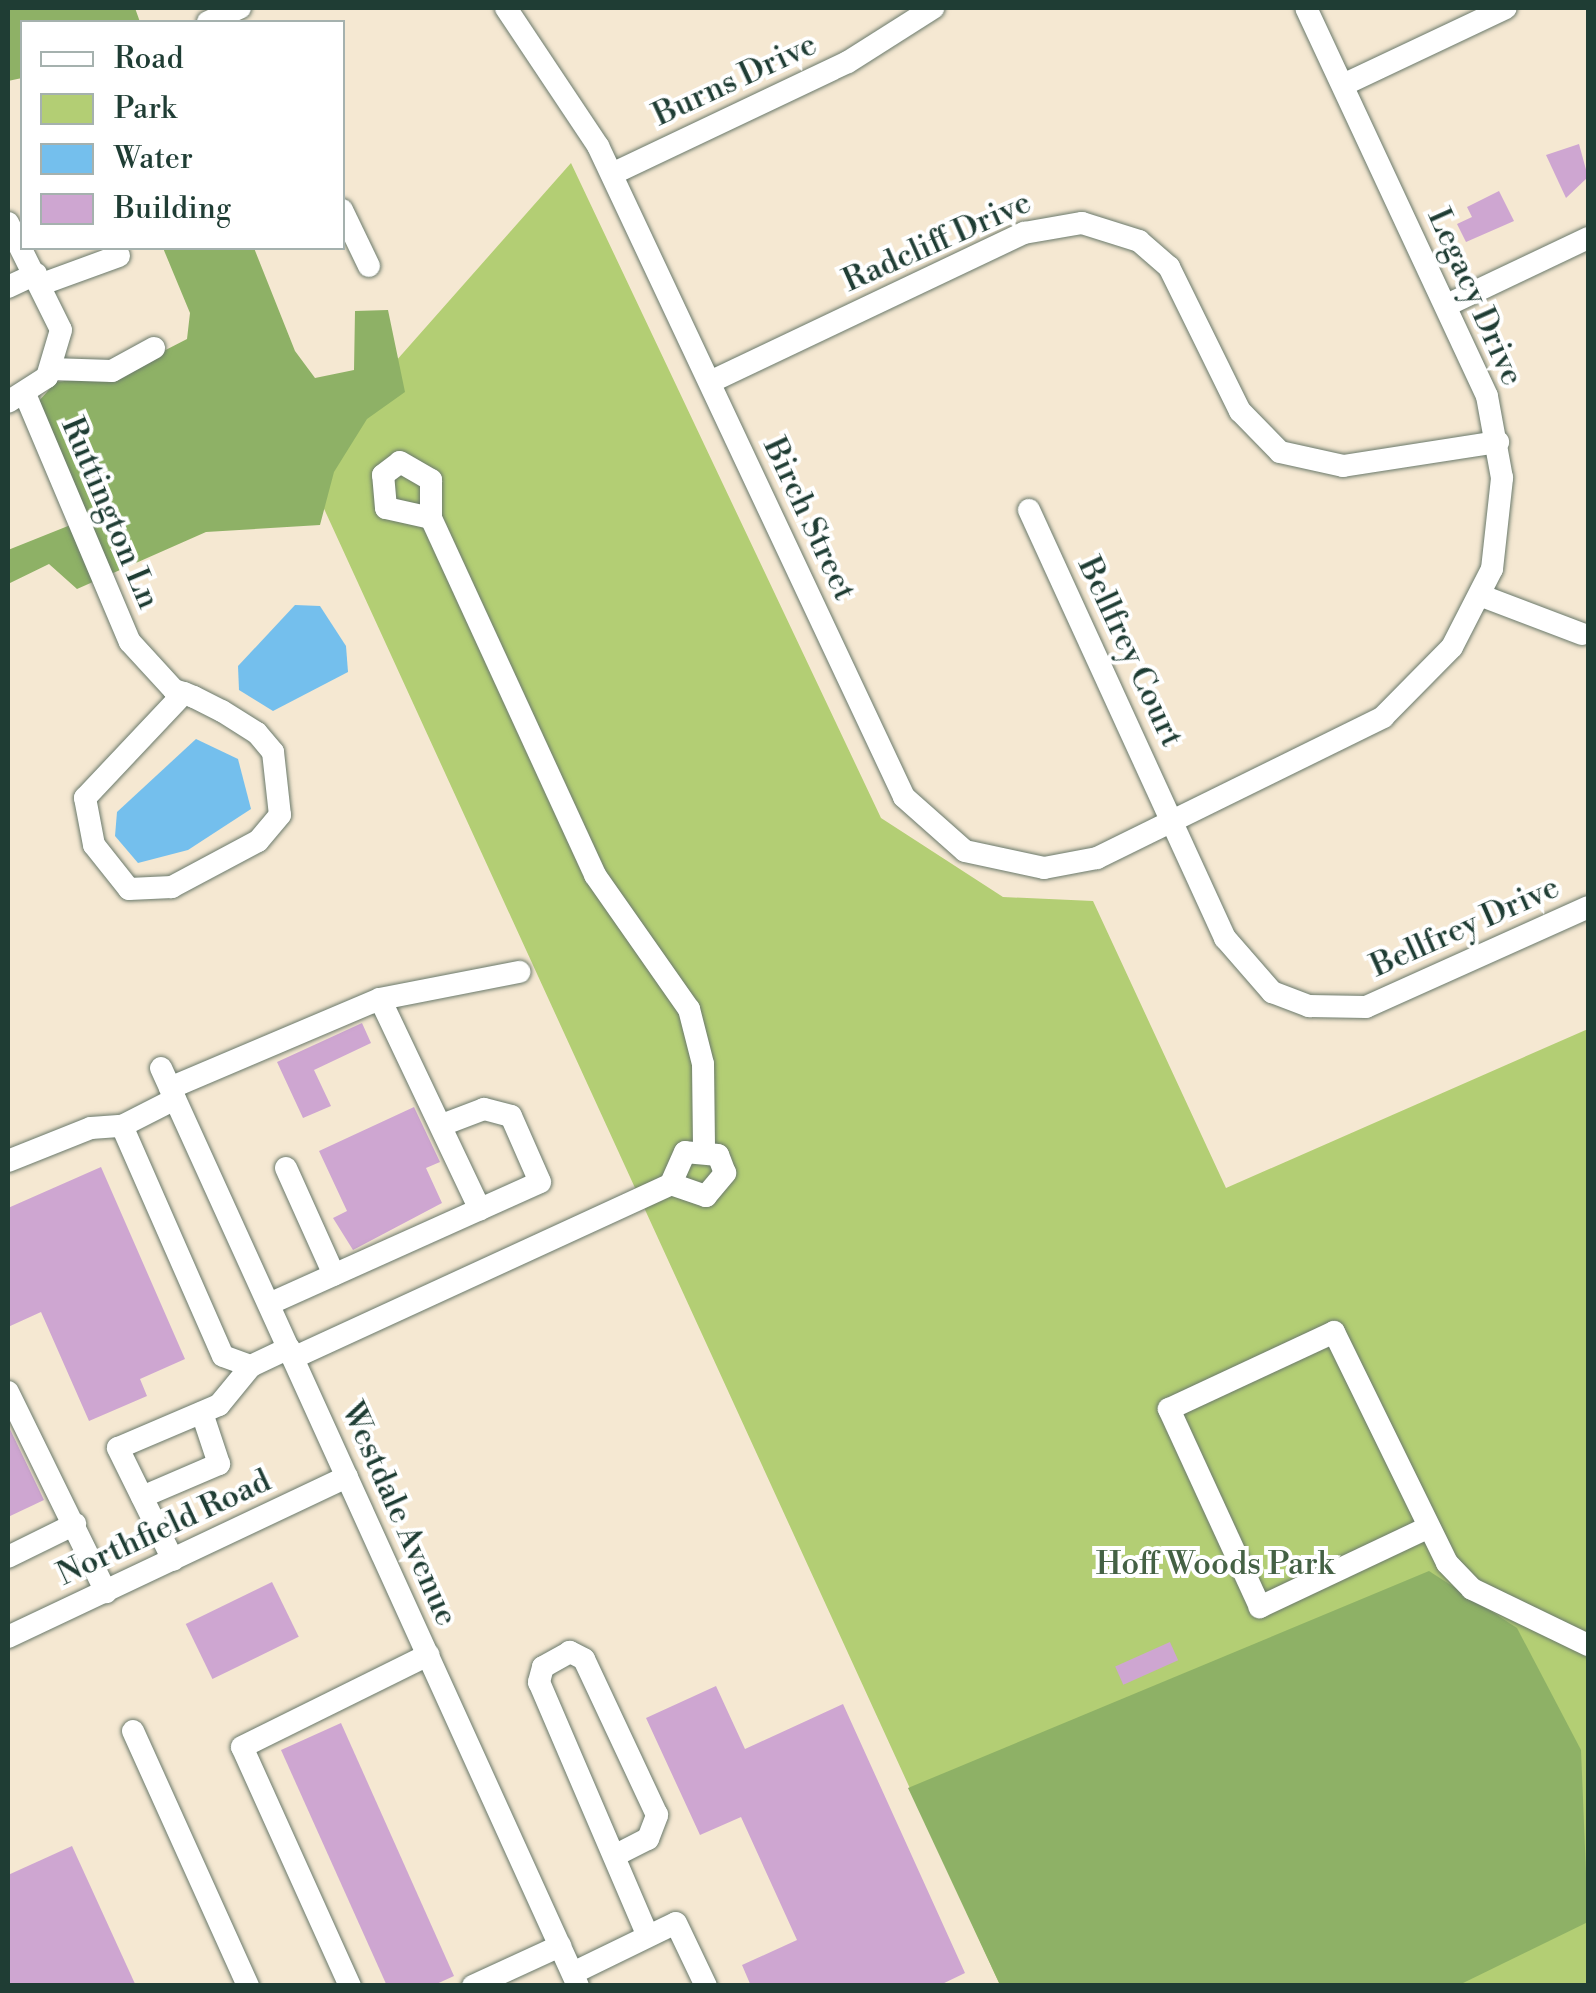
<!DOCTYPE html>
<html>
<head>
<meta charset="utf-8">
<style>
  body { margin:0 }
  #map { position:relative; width:1596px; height:1993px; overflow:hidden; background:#f5e8d2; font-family:"Libre Bodoni",serif }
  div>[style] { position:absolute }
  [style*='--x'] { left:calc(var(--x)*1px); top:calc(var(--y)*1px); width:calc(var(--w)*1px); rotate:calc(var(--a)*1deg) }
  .green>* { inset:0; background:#b3ce74 }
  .forest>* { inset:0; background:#8eb166 }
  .water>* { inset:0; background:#74bfed }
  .building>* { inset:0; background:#cea6d1; transform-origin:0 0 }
  .roads { filter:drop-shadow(0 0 2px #6a796b) drop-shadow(0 0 2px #6a796b) }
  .minor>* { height:22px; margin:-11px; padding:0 11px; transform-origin:11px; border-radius:11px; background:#fff }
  span { translate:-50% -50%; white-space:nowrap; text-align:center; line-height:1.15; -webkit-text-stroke:8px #fff; paint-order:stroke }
  .street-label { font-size:32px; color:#1f3d34 }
  .park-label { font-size:32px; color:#446144 }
  .frame { position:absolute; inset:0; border:10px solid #1f3d34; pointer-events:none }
  .legend { position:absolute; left:20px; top:20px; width:325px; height:230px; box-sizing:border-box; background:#fff; border:2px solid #a5b1ae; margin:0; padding:12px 18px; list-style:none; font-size:30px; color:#1f3d34 }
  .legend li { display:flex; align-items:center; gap:20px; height:50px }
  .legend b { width:50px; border:2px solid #a5b1ae }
</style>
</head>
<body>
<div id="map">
  <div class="green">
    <i style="clip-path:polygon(571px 163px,881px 818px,1003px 897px,1093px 901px,1226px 1188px,1588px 1029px,1588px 1985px,1000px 1985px,304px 465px)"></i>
  </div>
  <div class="forest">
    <i style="clip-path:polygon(8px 8px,135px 8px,140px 22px,22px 22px,22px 78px,8px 81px)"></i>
    <i style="clip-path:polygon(163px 248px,254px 248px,295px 351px,315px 378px,354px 370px,355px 311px,388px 310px,405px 392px,367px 419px,334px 472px,320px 525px,206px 532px,77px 589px,49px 564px,8px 584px,8px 550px,83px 520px,37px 403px,56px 382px,117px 375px,187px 339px,190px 313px)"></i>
    <i style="clip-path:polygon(1429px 1571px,1517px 1628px,1581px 1750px,1588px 1922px,1459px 1985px,1000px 1985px,908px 1788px)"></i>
  </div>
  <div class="water">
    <i style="clip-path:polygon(295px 605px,320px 606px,346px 646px,348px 672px,273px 711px,239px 690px,238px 666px)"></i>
    <i style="clip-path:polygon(196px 739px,238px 759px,251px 809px,188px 850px,138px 863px,115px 836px,117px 812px)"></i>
  </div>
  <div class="building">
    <i style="clip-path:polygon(1579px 144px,1588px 177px,1566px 198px,1546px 155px)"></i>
    <i style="clip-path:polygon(1499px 191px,1514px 221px,1466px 242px,1457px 224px,1472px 217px,1467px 207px)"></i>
    <i style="clip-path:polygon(362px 1023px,371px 1043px,314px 1070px,331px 1106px,303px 1118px,277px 1062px)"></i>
    <i style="clip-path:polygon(414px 1107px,440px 1162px,426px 1168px,442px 1203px,353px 1250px,333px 1218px,347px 1211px,319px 1151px)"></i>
    <i style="clip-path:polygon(101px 1167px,185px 1359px,140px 1379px,147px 1396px,89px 1421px,41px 1312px,8px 1327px,8px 1208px)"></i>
    <i style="clip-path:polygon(8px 1425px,44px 1500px,8px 1517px)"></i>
    <i style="left:272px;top:1582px;width:61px;height:96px;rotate:64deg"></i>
    <i style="left:1170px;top:1642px;width:20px;height:60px;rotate:66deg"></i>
    <i style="clip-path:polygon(716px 1686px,745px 1749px,843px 1704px,965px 1973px,938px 1986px,751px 1986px,742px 1965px,797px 1940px,741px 1817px,700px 1835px,646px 1718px)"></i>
    <i style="clip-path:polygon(341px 1723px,454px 1976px,432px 1986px,387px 1986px,281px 1750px)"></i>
    <i style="clip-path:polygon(72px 1846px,136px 1986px,8px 1986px,8px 1875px)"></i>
  </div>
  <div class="roads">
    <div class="minor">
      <i style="--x:506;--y:8;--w:166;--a:56.3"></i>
      <i style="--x:598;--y:146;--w:719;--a:64.82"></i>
      <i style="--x:904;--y:797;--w:81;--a:41.5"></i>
      <i style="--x:965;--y:851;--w:81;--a:12.1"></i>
      <i style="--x:1044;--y:868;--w:54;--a:-10.7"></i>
      <i style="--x:1097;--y:858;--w:319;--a:-26.2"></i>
      <i style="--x:1383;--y:717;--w:98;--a:-45.4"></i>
      <i style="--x:1452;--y:647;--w:88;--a:-62.9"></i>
      <i style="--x:1492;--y:569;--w:92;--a:-83.7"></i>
      <i style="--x:1502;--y:478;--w:83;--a:-100.4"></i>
      <i style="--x:1487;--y:396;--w:428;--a:-115"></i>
      <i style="--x:208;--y:22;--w:35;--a:-24"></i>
      <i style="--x:1343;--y:85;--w:180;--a:-25.3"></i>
      <i style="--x:612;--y:174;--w:261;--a:-25.4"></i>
      <i style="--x:848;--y:62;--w:101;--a:-32.4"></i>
      <i style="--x:342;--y:210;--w:62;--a:64.3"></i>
      <i style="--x:8;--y:223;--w:119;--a:63.6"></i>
      <i style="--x:61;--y:330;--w:49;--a:106.6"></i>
      <i style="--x:47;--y:377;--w:46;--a:147.3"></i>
      <i style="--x:42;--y:284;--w:82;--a:-20"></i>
      <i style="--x:8;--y:287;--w:31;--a:-25"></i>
      <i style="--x:1447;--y:305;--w:156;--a:-25.4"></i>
      <i style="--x:51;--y:369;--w:61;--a:1.9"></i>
      <i style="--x:112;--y:371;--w:48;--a:-28.7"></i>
      <i style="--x:710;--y:382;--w:348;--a:-25.4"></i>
      <i style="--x:1024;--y:233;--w:59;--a:-9.8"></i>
      <i style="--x:1082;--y:223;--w:60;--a:17.5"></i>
      <i style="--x:1139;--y:241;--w:40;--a:41"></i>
      <i style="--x:1169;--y:267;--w:161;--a:63.8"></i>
      <i style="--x:1240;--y:411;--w:57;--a:45.7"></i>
      <i style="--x:1280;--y:452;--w:65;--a:12.5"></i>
      <i style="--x:1343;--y:466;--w:157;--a:-8.8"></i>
      <i style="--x:25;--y:394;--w:269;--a:67.1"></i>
      <i style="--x:130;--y:642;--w:65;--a:47.5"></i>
      <i style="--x:174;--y:690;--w:10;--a:17"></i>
      <i style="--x:184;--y:693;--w:11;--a:22"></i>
      <i style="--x:194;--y:697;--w:31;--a:27"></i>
      <i style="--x:222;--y:711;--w:41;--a:32.2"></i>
      <i style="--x:257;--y:733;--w:25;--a:50"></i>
      <i style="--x:273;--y:752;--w:63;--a:83.7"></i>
      <i style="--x:280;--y:815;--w:34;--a:130"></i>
      <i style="--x:258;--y:841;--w:98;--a:151.9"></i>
      <i style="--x:172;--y:887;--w:43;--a:177.3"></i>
      <i style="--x:129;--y:889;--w:56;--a:-128.5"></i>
      <i style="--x:94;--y:845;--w:48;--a:-100.8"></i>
      <i style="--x:85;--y:798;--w:144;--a:-46.7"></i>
      <i style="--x:1029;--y:510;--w:471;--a:65.4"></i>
      <i style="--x:1225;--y:938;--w:72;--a:49"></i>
      <i style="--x:1272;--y:992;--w:40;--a:21"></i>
      <i style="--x:1309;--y:1006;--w:57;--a:1"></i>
      <i style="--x:1366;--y:1007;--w:243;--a:-24.2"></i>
      <i style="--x:431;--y:518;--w:46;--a:-167.5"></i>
      <i style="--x:386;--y:508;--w:33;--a:-95"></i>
      <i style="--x:383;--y:475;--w:21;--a:-37"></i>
      <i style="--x:400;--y:462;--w:36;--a:30"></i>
      <i style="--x:431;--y:480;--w:38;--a:90"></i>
      <i style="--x:431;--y:518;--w:393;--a:65.3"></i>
      <i style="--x:595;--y:875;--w:164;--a:55"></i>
      <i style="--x:689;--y:1009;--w:57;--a:75.7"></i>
      <i style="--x:703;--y:1064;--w:86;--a:89.3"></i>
      <i style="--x:1482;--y:596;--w:107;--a:20.8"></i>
      <i style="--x:380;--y:999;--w:142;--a:-11"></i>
      <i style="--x:161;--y:1068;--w:1008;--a:65.57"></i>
      <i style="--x:170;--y:1088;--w:228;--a:-23"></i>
      <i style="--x:380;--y:999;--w:233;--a:64.6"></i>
      <i style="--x:175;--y:1099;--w:59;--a:153"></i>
      <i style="--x:122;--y:1126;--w:251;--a:66.3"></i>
      <i style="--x:223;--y:1356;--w:30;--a:20"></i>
      <i style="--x:8;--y:1161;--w:89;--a:-21.7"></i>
      <i style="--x:91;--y:1128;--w:31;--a:-4"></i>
      <i style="--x:286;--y:1168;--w:117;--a:65.8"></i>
      <i style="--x:269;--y:1304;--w:297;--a:-24.2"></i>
      <i style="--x:540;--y:1182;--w:72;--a:-113.7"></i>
      <i style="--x:511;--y:1116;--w:28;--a:-165"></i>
      <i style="--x:484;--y:1109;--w:45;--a:159.1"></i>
      <i style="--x:293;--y:1358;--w:416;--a:-24.7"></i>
      <i style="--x:671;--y:1184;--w:37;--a:19"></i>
      <i style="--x:706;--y:1196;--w:30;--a:-50"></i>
      <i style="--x:725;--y:1173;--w:19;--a:-111"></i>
      <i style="--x:718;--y:1155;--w:33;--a:-175"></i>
      <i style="--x:685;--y:1152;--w:35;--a:114"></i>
      <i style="--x:8;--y:1392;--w:223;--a:63.9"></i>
      <i style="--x:142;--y:1497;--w:84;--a:-23.2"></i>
      <i style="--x:219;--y:1464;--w:54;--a:-108.4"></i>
      <i style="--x:1425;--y:1529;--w:183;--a:154.7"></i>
      <i style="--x:1260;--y:1607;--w:218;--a:-114.7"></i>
      <i style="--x:1169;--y:1409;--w:182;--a:-25"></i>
      <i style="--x:1334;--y:1332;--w:257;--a:63.9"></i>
      <i style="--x:1447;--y:1563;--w:36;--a:46"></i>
      <i style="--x:1472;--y:1589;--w:129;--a:25.8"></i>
      <i style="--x:8;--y:1557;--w:75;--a:-26.2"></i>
      <i style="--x:173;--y:1560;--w:125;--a:-116.2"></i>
      <i style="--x:118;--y:1448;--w:110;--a:-23.1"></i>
      <i style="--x:219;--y:1405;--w:50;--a:-50.6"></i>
      <i style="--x:251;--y:1366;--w:42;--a:-25.3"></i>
      <i style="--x:8;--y:1637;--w:375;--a:-25.3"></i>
      <i style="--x:133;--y:1731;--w:280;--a:65.7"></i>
      <i style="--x:616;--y:1855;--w:36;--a:-27"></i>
      <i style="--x:648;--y:1839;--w:26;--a:-69"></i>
      <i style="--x:657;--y:1815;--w:172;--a:-115.1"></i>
      <i style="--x:584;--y:1659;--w:16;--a:-153"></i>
      <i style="--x:570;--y:1652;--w:31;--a:151"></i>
      <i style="--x:543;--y:1667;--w:16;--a:105"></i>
      <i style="--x:539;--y:1682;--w:276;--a:66.8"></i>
      <i style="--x:573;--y:1973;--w:114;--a:-25.9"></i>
      <i style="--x:676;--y:1923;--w:70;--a:64.5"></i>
      <i style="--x:350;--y:1986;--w:262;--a:-114.3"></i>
      <i style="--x:242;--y:1747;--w:208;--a:-26.3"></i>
      <i style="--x:473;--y:1986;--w:96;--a:-24.7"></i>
    </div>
  </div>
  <div class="street-label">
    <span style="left:735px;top:80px;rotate:-25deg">Burns Drive</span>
    <span style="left:937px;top:242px;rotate:-24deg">Radcliff Drive</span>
    <span style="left:1475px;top:297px;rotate:66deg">Legacy Drive</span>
    <span style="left:110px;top:513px;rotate:67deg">Ruttington Ln</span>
    <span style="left:809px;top:519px;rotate:65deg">Birch Street</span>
    <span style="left:1130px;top:652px;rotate:65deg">Bellfrey Court</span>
    <span style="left:1465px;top:927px;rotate:-24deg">Bellfrey Drive</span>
    <span style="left:399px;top:1514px;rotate:66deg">Westdale Avenue</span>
    <span style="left:164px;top:1528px;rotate:-25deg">Northfield Road</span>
  </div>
  <div class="park-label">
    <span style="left:1215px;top:1564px">Hoff Woods Park</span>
  </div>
  <div class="frame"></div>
  <ul class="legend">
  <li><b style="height:12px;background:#fff"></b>Road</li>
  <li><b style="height:28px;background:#b3ce74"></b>Park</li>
  <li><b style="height:28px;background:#74bfed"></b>Water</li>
  <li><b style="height:28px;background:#cea6d1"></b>Building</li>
  </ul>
</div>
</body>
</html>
